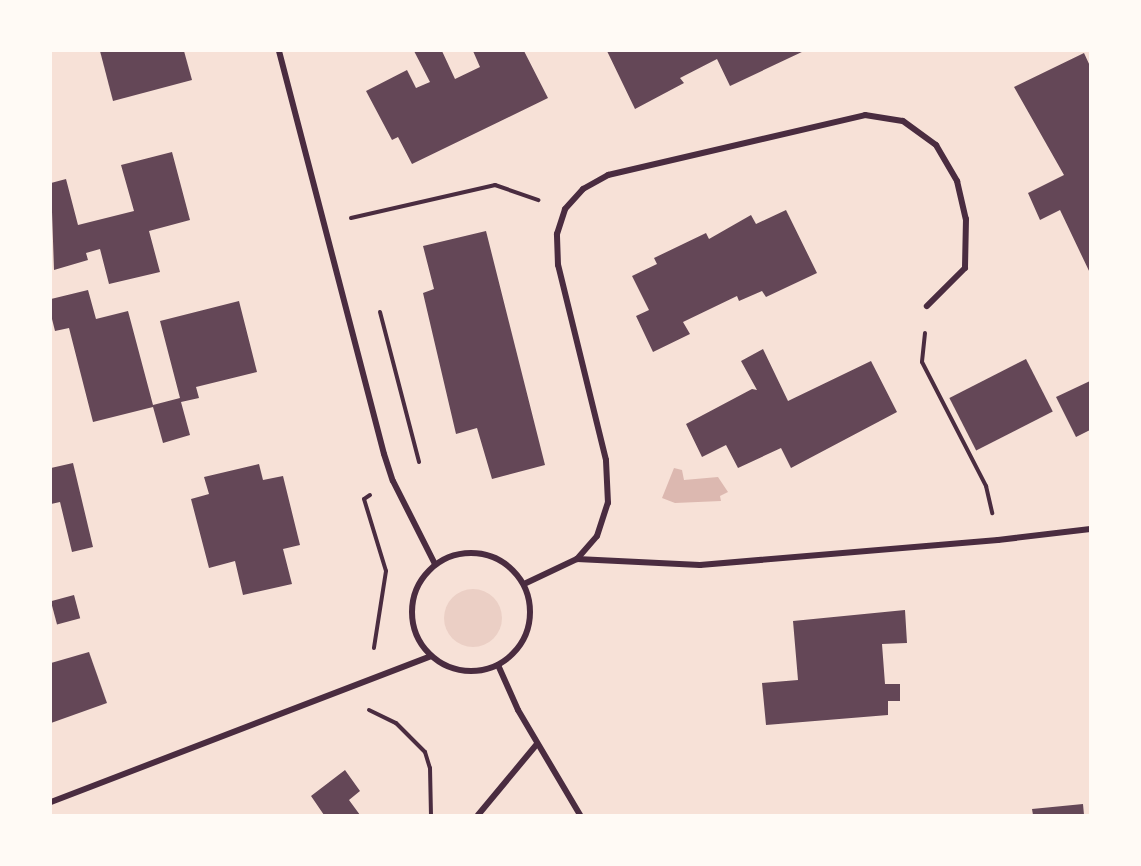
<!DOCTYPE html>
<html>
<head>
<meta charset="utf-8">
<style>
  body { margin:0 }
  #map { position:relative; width:1141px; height:866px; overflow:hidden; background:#f7e1d7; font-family:Ubuntu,sans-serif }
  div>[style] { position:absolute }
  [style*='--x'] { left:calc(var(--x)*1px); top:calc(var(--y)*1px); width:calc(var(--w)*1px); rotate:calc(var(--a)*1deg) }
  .green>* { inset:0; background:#ebcfc5 }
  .round { border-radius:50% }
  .water>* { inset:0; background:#dcb8b0 }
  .building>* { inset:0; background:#644757; transform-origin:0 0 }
  .path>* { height:4px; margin:-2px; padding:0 2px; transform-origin:2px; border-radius:2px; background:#4a2c40 }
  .minor>* { height:6px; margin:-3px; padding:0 3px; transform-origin:3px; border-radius:3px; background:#4a2c40 }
  .minor>.ring { margin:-3px; padding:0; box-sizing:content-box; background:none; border:6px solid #4a2c40; border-radius:50% }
  span { translate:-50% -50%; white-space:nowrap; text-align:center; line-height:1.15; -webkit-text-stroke:5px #fffaf5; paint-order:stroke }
  .frame { position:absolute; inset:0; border:52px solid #fffaf5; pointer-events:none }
</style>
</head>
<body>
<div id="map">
  <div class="green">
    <i class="round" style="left:444px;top:589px;width:58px;height:58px"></i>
  </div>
  <div class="water">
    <i style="clip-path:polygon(674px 468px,682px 470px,684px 480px,718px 477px,728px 492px,720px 496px,721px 501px,675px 503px,662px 498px)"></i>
  </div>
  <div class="building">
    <i style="clip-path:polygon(100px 51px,184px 51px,192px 80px,113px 101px)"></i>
    <i style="clip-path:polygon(414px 51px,442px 51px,455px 79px,480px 67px,473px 51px,524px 51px,548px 98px,412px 164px,398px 137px,392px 140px,366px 91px,407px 70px,416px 88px,430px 82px)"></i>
    <i style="clip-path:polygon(607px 51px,804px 51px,730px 86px,717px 59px,680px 78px,684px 83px,635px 109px)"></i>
    <i style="clip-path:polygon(1084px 53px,1090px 66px,1090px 273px,1060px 210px,1040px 220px,1028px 193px,1064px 175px,1014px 87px)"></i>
    <i style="clip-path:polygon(172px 152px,190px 220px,149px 231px,160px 272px,109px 284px,100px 249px,86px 253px,88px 260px,54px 270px,51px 183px,66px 179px,78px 225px,134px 211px,121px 165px)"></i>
    <i style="clip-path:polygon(786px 210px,817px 273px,766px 297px,762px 291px,739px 301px,737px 296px,683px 322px,690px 334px,653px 352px,636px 316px,649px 310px,632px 276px,657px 264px,654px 258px,706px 233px,709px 239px,751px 215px,756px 224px)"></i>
    <i style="clip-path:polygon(486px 231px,545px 465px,492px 479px,477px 428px,456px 434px,423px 293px,434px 289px,423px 246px)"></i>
    <i style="clip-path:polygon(88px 290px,96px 319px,128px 311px,153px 405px,180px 398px,160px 321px,239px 301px,257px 372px,196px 387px,199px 398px,181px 402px,190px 435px,163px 443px,153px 407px,93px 422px,69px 328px,55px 331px,51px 315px,51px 299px)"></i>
    <i style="clip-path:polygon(763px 349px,788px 401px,871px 361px,897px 412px,791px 468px,781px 448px,738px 468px,726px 445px,702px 457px,686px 424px,752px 389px,757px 390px,741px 361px)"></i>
    <i style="left:1026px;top:359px;width:59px;height:86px;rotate:63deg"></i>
    <i style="clip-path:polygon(1090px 381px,1090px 430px,1076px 437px,1056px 397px)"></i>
    <i style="clip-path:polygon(73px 463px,93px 547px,72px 552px,60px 502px,51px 504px,51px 468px)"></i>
    <i style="clip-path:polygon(259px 464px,263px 480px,283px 476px,300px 545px,283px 549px,292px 584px,243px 595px,235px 561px,209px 568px,191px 499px,209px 494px,204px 477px)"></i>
    <i style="left:74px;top:595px;width:24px;height:24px;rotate:75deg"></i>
    <i style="clip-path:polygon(905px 610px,907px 643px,882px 644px,885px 684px,900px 684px,900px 701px,888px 701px,888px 715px,766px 725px,762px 683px,798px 680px,793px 621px)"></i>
    <i style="clip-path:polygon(89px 652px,107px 703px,51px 723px,51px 663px)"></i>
    <i style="clip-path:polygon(345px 770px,360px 791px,349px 800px,360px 815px,324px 815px,311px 796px)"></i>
    <i style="clip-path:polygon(1083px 804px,1084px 815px,1033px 815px,1032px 809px)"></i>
  </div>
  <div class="path">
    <i style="--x:351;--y:218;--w:148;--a:-12.9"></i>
    <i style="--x:495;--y:185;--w:46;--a:19.2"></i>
    <i style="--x:380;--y:312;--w:155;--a:75.4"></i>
    <i style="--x:925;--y:333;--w:29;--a:96"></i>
    <i style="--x:922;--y:362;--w:140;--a:62.7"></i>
    <i style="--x:986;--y:486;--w:28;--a:77"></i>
    <i style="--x:370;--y:495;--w:7;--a:146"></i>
    <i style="--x:364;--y:499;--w:75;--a:73"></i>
    <i style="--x:386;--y:571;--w:78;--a:98.9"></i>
    <i style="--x:369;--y:710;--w:30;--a:26"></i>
    <i style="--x:396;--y:723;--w:41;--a:45"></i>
    <i style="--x:425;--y:752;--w:17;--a:73"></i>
    <i style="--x:430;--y:768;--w:47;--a:88.8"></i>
  </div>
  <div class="minor">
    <i style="--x:279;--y:51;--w:416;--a:75.4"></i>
    <i style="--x:384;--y:454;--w:28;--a:72"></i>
    <i style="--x:393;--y:481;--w:93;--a:63.2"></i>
    <i class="ring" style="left:412px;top:553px;width:112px;height:112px"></i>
    <i style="--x:577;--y:559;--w:123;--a:2.8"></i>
    <i style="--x:700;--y:565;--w:299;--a:-4.8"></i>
    <i style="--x:998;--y:540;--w:93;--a:-6.8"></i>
    <i style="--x:524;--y:584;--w:59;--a:-25.3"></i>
    <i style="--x:577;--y:559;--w:30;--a:-49"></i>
    <i style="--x:597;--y:536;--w:35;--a:-72"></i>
    <i style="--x:608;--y:503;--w:43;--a:-92.7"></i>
    <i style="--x:606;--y:460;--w:201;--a:-103.8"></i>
    <i style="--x:558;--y:265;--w:31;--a:-92"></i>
    <i style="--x:557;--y:234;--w:26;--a:-72"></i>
    <i style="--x:565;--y:209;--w:27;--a:-48"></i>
    <i style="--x:583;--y:189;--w:29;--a:-29"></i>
    <i style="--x:608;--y:175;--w:264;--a:-13.1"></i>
    <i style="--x:865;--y:115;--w:38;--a:9"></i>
    <i style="--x:903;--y:121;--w:41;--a:36"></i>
    <i style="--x:936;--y:145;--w:42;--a:59.7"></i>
    <i style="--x:957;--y:181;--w:39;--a:77"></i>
    <i style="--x:966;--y:219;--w:49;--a:91.2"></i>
    <i style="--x:965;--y:268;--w:54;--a:135"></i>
    <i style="--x:498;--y:665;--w:49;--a:66"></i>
    <i style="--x:518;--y:710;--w:122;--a:59.4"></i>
    <i style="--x:51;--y:802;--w:407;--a:-21"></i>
    <i style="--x:478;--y:815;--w:92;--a:-50.3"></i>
  </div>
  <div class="frame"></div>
</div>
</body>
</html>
